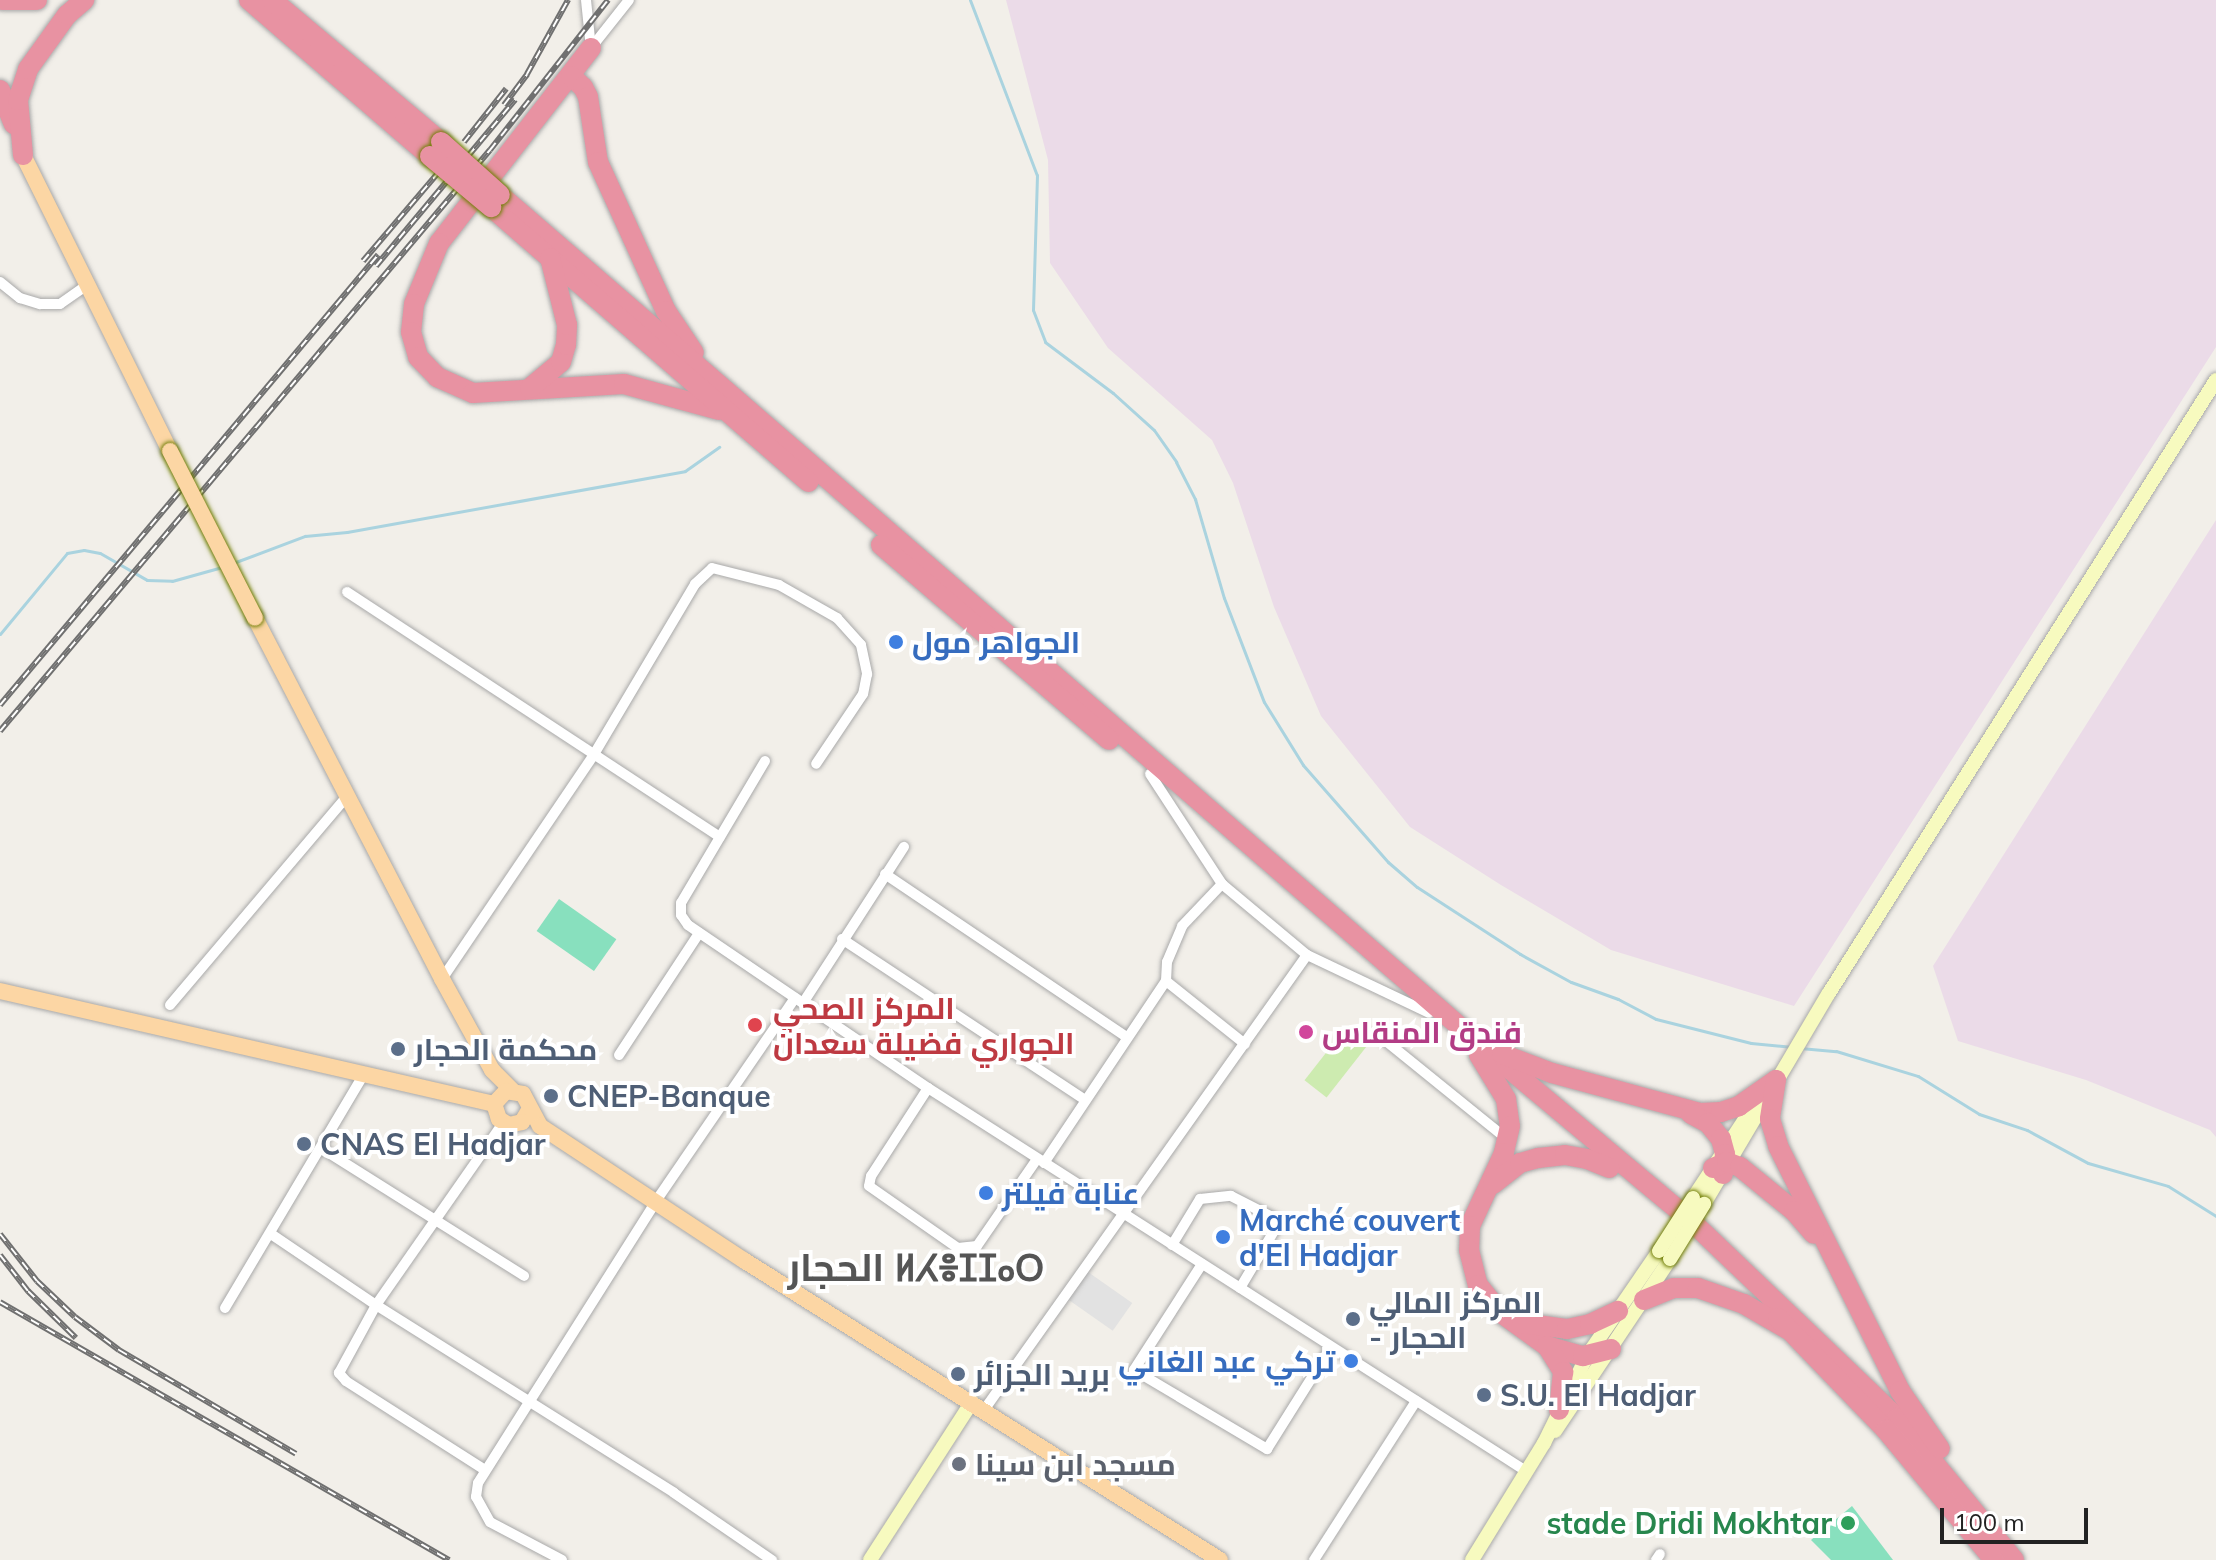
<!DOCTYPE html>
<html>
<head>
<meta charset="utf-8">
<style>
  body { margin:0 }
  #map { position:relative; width:2216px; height:1560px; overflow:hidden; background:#f2efe9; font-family:Mulish,Cairo,"Noto Sans Tifinagh",sans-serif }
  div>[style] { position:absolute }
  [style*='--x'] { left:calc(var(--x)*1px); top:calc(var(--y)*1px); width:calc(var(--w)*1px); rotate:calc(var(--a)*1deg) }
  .industrial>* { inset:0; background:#ebdbe8 }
  .grass>* { inset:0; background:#cdebb0; transform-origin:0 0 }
  .pitch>* { inset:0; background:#88e0be; transform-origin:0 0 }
  .parking>* { inset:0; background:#e2e2e2; transform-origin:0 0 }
  .stream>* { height:3px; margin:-1.5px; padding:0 1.5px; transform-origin:1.5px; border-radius:1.5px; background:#aad3df }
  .roads { filter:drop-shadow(0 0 2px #a9a9a9) drop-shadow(0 0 2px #a9a9a9) }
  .street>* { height:10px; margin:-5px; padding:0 5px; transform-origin:5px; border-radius:5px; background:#fff }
  .secondary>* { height:14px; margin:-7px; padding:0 7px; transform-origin:7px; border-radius:7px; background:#f7fabf }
  .primary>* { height:16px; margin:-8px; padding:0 8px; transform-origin:8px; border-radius:8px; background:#fcd6a4 }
  .highway>* { height:20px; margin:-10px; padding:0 10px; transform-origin:10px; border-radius:10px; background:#e892a2 }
  .rail>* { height:6px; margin-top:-3px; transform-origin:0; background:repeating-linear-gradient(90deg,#fff 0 9px,#707070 0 18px); box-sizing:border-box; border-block:2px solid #707070 }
  .bridges { filter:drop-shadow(0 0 2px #707d05) drop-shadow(0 0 2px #707d05) }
  .secondary-bridge>* { height:14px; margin:-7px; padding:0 7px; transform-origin:7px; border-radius:7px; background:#f7fabf }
  .primary-bridge>* { height:16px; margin:-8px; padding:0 8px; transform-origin:8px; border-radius:8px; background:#fcd6a4 }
  .highway-bridge>* { height:20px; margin:-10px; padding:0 10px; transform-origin:10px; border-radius:10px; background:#e892a2 }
  .dots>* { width:22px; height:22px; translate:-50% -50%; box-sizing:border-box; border:4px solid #fff; border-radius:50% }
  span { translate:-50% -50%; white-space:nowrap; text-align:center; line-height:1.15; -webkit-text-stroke:8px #fff; paint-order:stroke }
  .shop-label { font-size:30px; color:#366cbe; font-weight:700 }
  .left { translate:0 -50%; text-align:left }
  .right { translate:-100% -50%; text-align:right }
  .health-label { font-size:30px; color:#be3a42; font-weight:700 }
  .hotel-label { font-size:30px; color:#b23c85; font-weight:700 }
  .service-label { font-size:30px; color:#4e5e75; font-weight:700 }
  .worship-label { font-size:30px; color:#5b616d; font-weight:700 }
  .leisure-label { font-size:30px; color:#27864d; font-weight:700 }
  .district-label { font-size:38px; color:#555; font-weight:700 }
  .scale { position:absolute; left:1940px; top:1508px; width:148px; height:36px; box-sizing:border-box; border:4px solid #222; border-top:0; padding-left:10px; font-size:24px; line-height:28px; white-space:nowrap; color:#222; -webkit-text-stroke:6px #fff; paint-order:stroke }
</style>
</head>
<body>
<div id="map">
  <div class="industrial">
    <i style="clip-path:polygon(1006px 0,2216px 0,2216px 347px,1794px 1006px,1611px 950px,1501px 885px,1410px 827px,1321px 716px,1274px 607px,1233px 483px,1212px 440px,1108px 348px,1050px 263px,1048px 160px)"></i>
    <i style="clip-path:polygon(2216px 520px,2216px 1137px,2210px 1130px,2086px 1080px,1958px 1041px,1933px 966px)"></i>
  </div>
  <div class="grass">
    <i style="left:1347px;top:1026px;width:28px;height:69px;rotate:38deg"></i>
  </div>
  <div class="pitch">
    <i style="left:559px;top:899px;width:70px;height:39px;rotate:35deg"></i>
    <i style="clip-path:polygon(1852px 1506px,1893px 1560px,1831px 1560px,1811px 1540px)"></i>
  </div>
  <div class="parking">
    <i style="left:1088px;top:1272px;width:54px;height:34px;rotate:35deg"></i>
  </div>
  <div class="stream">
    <i style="--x:970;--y:0;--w:187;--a:69.1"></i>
    <i style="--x:1037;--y:175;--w:135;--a:91.7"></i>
    <i style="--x:1033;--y:310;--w:34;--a:69"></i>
    <i style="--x:1045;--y:342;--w:85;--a:36.9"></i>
    <i style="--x:1113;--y:393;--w:55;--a:42.1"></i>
    <i style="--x:1154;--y:430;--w:39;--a:55"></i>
    <i style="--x:1176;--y:462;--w:42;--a:62.8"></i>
    <i style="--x:1195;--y:499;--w:103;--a:73.7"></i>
    <i style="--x:1224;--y:598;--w:111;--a:69"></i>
    <i style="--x:1264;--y:702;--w:74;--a:58.2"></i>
    <i style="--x:1303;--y:765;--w:129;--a:48.8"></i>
    <i style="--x:1388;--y:862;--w:38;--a:41"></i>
    <i style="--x:1417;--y:887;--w:123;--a:33"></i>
    <i style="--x:1520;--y:954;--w:58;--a:28.8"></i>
    <i style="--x:1571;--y:982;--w:50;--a:19.9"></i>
    <i style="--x:1618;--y:999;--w:43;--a:27.8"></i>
    <i style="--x:1656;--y:1019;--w:98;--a:14.2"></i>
    <i style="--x:1751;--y:1043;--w:42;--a:5.4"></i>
    <i style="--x:233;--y:563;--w:77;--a:-20.6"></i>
    <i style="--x:305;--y:536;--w:42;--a:-5.4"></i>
    <i style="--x:347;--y:532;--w:343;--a:-10.2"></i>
    <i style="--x:685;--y:471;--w:42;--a:-35.2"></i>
    <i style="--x:0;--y:634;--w:105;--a:-50.4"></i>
    <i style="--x:67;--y:553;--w:17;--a:-10"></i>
    <i style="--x:84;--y:550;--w:16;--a:11"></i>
    <i style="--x:100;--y:553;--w:54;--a:29.9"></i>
    <i style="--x:147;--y:580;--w:25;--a:2"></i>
    <i style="--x:172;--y:581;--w:52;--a:-15.6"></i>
    <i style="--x:1800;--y:1048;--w:36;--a:5"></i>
    <i style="--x:1836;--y:1051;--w:86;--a:17"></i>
    <i style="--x:1918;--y:1076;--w:72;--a:31.9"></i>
    <i style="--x:1979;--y:1114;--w:51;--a:18.4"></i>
    <i style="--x:2027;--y:1130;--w:69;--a:28.4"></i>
    <i style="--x:2088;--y:1163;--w:83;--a:16"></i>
    <i style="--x:2168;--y:1186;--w:57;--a:32"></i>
  </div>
  <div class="roads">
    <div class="street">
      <i style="--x:586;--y:0;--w:48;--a:84.1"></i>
      <i style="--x:591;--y:48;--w:61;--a:-51.6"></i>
      <i style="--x:0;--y:282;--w:26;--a:39"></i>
      <i style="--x:20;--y:298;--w:21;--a:17"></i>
      <i style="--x:40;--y:304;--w:20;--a:0"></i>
      <i style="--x:60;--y:304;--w:32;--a:-35"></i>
      <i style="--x:347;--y:592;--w:446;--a:33.3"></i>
      <i style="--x:765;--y:761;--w:165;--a:120.6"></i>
      <i style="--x:681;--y:903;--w:12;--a:90"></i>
      <i style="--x:681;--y:915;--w:12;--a:55"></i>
      <i style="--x:688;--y:925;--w:290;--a:34.2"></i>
      <i style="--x:928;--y:1088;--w:710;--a:32.64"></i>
      <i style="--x:1150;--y:774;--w:131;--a:56.8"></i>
      <i style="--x:1222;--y:884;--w:111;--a:39.9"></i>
      <i style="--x:1307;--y:955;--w:135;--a:25.4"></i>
      <i style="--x:885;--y:874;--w:292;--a:34"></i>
      <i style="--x:842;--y:939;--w:291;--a:33.5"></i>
      <i style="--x:442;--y:979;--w:269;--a:-55.9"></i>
      <i style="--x:593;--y:756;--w:200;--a:-59.3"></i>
      <i style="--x:695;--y:584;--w:23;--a:-43"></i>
      <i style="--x:712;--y:568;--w:69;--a:14.2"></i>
      <i style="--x:779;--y:585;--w:67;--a:29.6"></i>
      <i style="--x:837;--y:618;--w:36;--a:48"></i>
      <i style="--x:861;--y:645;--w:30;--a:78"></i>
      <i style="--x:867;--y:674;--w:20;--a:101"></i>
      <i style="--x:863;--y:694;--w:84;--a:123.9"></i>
      <i style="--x:1166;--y:981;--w:101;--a:38.6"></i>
      <i style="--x:803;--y:1003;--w:186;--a:-57.1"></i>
      <i style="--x:170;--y:1005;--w:275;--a:-49.7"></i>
      <i style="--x:1376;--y:1033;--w:170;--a:39"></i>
      <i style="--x:619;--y:1055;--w:146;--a:-56.7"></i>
      <i style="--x:928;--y:1088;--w:105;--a:122.9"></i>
      <i style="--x:871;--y:1176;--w:10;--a:101"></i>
      <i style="--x:869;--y:1186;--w:108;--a:34.9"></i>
      <i style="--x:958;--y:1248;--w:19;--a:-6"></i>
      <i style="--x:977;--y:1246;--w:106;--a:-55.4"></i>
      <i style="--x:321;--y:1148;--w:240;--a:32.2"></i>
      <i style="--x:1044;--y:1163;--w:219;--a:-56.2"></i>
      <i style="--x:1166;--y:981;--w:19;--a:-87"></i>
      <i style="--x:1167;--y:962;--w:39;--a:-67"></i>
      <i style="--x:1182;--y:926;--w:58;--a:-46.4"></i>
      <i style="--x:271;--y:1234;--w:127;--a:34.1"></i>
      <i style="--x:376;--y:1305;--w:352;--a:32.2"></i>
      <i style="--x:674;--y:1493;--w:119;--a:34.4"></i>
      <i style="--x:1172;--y:1245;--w:54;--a:-58.7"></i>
      <i style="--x:1200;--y:1199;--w:31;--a:-6"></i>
      <i style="--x:1231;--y:1196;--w:55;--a:27"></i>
      <i style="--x:1280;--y:1221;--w:78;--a:120.8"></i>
      <i style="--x:1202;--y:1264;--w:126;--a:122.7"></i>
      <i style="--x:1134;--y:1370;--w:155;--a:30.7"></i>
      <i style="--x:1267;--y:1449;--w:120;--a:-57.9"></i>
      <i style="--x:225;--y:1308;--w:270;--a:-59.3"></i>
      <i style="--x:984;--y:1410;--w:558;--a:-54.63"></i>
      <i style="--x:485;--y:1470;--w:165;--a:-147.4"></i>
      <i style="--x:346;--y:1381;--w:11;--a:-131"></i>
      <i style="--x:339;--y:1373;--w:77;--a:-61.4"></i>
      <i style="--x:376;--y:1305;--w:222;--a:-55.1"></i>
      <i style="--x:562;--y:1560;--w:81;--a:-152.2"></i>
      <i style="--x:490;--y:1522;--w:29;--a:-119"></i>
      <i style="--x:476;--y:1497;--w:14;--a:-82"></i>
      <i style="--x:478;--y:1483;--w:333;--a:-57.7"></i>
      <i style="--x:656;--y:1201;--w:246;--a:-55.6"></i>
      <i style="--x:1314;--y:1560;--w:189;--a:-57.3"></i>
      <i style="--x:1656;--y:1560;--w:7;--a:-56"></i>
    </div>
    <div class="secondary">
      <i style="--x:1693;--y:1198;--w:116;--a:-56.6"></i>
      <i style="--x:1704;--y:1204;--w:245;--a:-59.4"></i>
      <i style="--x:1829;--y:993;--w:725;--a:-57.73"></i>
      <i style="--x:1555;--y:1431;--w:207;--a:-56.2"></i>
      <i style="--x:870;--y:1560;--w:188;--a:-57.2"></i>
      <i style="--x:1472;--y:1560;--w:137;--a:-58.4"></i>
      <i style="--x:1544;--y:1443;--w:97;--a:-63.7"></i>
      <i style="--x:1587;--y:1356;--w:127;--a:-55.6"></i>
    </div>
    <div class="primary">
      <i style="--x:23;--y:155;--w:330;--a:63.6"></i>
      <i style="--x:255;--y:618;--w:407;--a:62.6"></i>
      <i style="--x:442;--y:979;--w:104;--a:61.2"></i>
      <i style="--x:492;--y:1070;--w:28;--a:45"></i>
      <i style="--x:0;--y:991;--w:507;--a:12.88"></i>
      <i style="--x:529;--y:1110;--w:14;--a:120"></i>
      <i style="--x:522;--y:1122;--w:13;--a:167"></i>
      <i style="--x:509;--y:1125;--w:12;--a:-149"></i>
      <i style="--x:499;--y:1119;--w:16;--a:-108"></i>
      <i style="--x:494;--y:1104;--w:18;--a:-47"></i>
      <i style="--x:506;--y:1091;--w:17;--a:10"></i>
      <i style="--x:523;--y:1094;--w:36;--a:62"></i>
      <i style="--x:540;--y:1126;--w:245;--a:33.4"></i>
      <i style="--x:745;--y:1261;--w:561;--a:32.19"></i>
    </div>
    <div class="highway">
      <i style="--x:2;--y:0;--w:35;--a:0"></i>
      <i style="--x:249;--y:0;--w:239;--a:40.8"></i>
      <i style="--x:272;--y:0;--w:221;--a:40"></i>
      <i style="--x:591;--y:48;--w:247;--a:127.9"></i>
      <i style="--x:439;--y:243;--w:66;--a:112.3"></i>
      <i style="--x:414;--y:304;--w:28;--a:96"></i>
      <i style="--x:411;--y:332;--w:26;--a:74"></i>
      <i style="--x:418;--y:357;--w:28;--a:46"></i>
      <i style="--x:437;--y:377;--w:39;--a:24"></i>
      <i style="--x:473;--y:393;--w:151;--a:-3.4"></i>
      <i style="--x:624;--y:384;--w:98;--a:15.3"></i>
      <i style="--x:571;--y:76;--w:16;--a:43"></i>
      <i style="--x:583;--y:87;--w:11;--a:63"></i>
      <i style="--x:588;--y:97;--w:66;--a:81.3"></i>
      <i style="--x:598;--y:162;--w:164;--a:65.5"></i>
      <i style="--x:666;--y:311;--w:50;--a:56.3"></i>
      <i style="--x:0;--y:90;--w:37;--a:68"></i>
      <i style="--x:23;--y:155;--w:55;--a:-95.2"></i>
      <i style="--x:18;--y:100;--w:33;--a:-72"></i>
      <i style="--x:28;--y:69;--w:67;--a:-54.2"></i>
      <i style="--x:67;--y:15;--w:23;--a:-41"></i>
      <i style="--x:500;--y:195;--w:1290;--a:40.91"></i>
      <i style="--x:1475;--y:1040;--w:279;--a:39.9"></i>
      <i style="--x:1689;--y:1219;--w:288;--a:43.7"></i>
      <i style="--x:1897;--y:1418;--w:184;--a:50.5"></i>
      <i style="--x:491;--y:207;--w:420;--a:40.9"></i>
      <i style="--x:530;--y:388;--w:40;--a:-40"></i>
      <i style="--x:561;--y:362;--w:18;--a:-74"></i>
      <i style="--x:566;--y:345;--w:20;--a:-87"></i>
      <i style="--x:567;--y:325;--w:69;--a:-104.2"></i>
      <i style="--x:881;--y:545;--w:300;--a:40.5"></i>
      <i style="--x:1502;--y:1054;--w:53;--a:20.8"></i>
      <i style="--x:1552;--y:1073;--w:153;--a:15.1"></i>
      <i style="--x:1700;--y:1113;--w:21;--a:-3"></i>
      <i style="--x:1721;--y:1112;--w:19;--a:-18"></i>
      <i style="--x:1739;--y:1106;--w:45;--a:-35.1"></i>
      <i style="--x:1479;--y:1055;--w:52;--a:58.5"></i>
      <i style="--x:1506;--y:1099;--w:27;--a:82"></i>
      <i style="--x:1510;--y:1126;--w:28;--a:103"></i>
      <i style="--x:1504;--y:1153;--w:81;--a:115"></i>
      <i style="--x:1470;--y:1226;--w:24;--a:92"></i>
      <i style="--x:1469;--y:1250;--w:36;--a:76"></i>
      <i style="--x:1478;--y:1285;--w:36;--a:51"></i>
      <i style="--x:1501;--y:1313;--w:57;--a:35.7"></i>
      <i style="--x:1547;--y:1346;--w:37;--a:16"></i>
      <i style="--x:1583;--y:1356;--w:29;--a:-14"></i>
      <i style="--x:1776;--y:1080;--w:39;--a:99"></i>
      <i style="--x:1770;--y:1119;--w:28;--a:73"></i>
      <i style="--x:1778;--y:1146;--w:274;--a:63.5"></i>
      <i style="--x:1900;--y:1391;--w:70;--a:55.4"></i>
      <i style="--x:1691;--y:1114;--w:19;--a:28"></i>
      <i style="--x:1708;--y:1123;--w:21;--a:51"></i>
      <i style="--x:1721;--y:1139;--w:16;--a:75"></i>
      <i style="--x:1725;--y:1154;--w:20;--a:96"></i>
      <i style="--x:1713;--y:1168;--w:15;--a:-23"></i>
      <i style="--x:1727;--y:1162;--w:14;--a:21"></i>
      <i style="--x:1740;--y:1167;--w:70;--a:39.2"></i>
      <i style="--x:1794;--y:1211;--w:30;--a:49"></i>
      <i style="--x:1493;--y:1184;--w:34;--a:-38"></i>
      <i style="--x:1520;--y:1163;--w:19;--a:-16"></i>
      <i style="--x:1538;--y:1158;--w:27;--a:-6"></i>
      <i style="--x:1565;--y:1155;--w:22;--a:10"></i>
      <i style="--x:1587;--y:1159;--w:24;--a:22"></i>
      <i style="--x:1644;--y:1300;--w:32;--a:-22"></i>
      <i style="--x:1674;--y:1288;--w:24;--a:0"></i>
      <i style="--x:1698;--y:1288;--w:49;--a:19.2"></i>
      <i style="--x:1744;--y:1304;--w:50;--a:30.2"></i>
      <i style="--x:1778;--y:1318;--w:156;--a:46"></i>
      <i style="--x:1886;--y:1430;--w:169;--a:50.3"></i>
      <i style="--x:1522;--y:1323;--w:45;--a:7.6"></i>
      <i style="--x:1567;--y:1329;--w:24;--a:-12"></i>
      <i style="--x:1590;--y:1324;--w:31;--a:-25"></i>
      <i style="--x:1547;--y:1346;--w:31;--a:58"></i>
      <i style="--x:1563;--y:1372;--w:38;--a:96"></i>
    </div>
  </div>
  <div class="rail">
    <i style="--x:504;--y:105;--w:39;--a:-53"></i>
    <i style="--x:527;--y:74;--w:85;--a:-61"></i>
    <i style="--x:464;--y:142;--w:68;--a:-51.6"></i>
    <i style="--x:363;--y:261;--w:123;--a:-49.6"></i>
    <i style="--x:376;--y:266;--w:217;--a:-50.1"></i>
    <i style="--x:0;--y:705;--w:588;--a:-49.97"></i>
    <i style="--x:0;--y:731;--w:760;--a:-49.86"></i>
    <i style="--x:490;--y:150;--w:191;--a:-51.8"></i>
    <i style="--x:0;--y:1234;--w:60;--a:51.8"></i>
    <i style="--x:37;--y:1281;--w:52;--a:43.5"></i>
    <i style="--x:75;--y:1317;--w:55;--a:36.9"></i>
    <i style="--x:119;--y:1350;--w:205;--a:30.4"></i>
    <i style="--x:0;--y:1255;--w:46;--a:52.1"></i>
    <i style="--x:28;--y:1291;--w:67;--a:44.4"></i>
    <i style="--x:0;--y:1302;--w:518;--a:29.88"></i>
  </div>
  <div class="bridges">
    <div class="secondary-bridge">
      <i style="--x:1659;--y:1251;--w:63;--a:-57.3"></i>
      <i style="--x:1670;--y:1259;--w:65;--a:-58.3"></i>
    </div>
    <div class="primary-bridge">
      <i style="--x:170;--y:451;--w:187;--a:63"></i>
    </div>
    <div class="highway-bridge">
      <i style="--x:441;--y:142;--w:79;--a:41.9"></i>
      <i style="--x:430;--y:156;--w:80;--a:39.9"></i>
    </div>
  </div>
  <div class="dots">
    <i style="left:896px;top:642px;background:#3f7fe0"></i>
    <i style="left:755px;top:1025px;background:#e0444e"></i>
    <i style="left:1306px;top:1032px;background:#d1479c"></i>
    <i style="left:398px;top:1049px;background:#5c6f8a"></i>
    <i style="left:551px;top:1096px;background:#5c6f8a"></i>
    <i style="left:304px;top:1144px;background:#5c6f8a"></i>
    <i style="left:986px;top:1193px;background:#3f7fe0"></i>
    <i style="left:1223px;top:1237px;background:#3f7fe0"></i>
    <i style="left:1353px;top:1319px;background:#5c6f8a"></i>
    <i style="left:1351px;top:1361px;background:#3f7fe0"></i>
    <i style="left:958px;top:1374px;background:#5c6f8a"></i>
    <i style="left:1484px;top:1395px;background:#5c6f8a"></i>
    <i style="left:959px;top:1464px;background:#6b7280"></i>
    <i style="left:1848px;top:1523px;background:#2e9e5b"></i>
  </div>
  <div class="shop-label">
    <span class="left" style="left:912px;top:642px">الجواهر مول</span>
    <span class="left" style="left:1002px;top:1193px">عنابة فيلتر</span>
    <span class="left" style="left:1239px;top:1237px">Marché couvert<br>d'El Hadjar</span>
    <span class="right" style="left:1335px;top:1361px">تركي عبد الغاني</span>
  </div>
  <div class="health-label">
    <span class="left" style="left:773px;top:1025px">المركز الصحي<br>الجواري فضيلة سعدان</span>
  </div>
  <div class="hotel-label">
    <span class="left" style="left:1322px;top:1032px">فندق المنقاس</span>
  </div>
  <div class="service-label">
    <span class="left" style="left:414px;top:1049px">محكمة الحجار</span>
    <span class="left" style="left:567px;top:1096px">CNEP-Banque</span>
    <span class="left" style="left:320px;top:1144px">CNAS El Hadjar</span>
    <span class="left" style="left:1369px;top:1319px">المركز المالي<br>- الحجار</span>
    <span class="left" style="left:974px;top:1374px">بريد الجزائر</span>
    <span class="left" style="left:1500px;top:1395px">S.U. El Hadjar</span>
  </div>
  <div class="worship-label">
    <span class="left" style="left:975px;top:1464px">مسجد ابن سينا</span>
  </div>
  <div class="leisure-label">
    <span class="right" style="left:1832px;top:1523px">stade Dridi Mokhtar</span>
  </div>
  <div class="district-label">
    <span style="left:916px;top:1268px">الحجار ⵍⵃⴻⵊⵊⴰⵔ</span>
  </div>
  <div class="scale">100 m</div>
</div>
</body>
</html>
